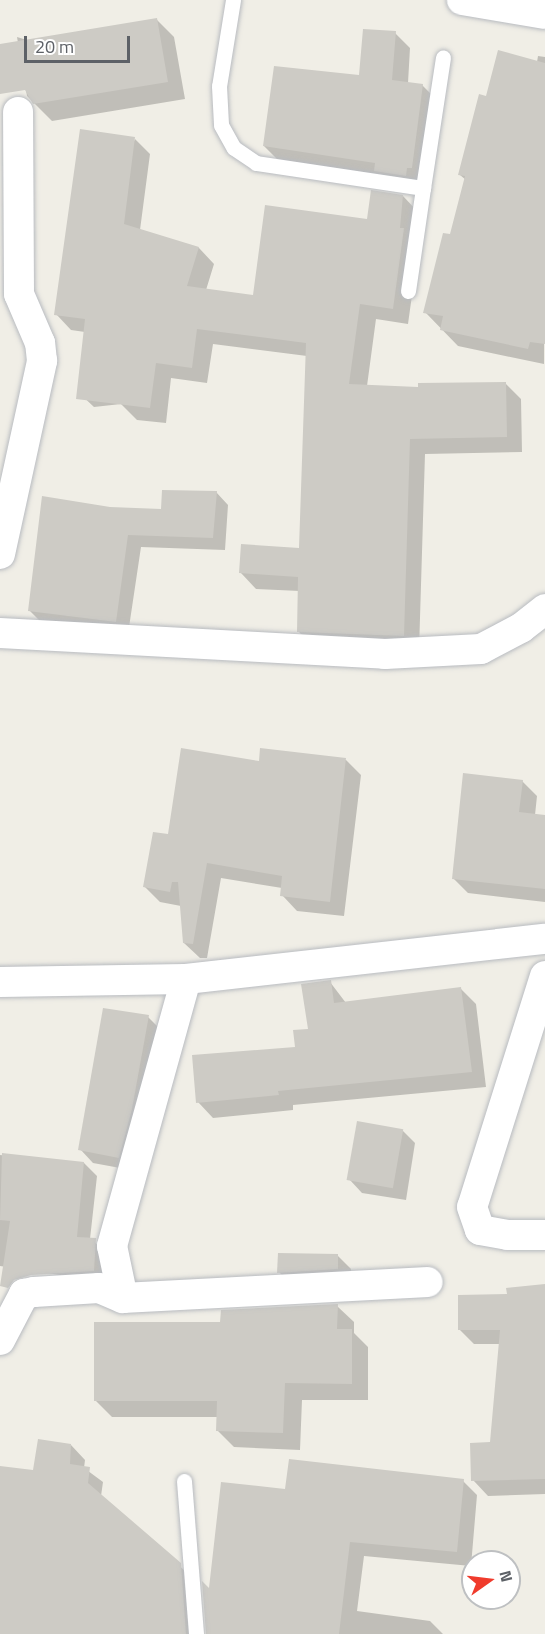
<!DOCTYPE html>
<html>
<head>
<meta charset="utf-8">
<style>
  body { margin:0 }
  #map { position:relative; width:545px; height:1634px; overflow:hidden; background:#f0eee6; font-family:"Titillium Web",sans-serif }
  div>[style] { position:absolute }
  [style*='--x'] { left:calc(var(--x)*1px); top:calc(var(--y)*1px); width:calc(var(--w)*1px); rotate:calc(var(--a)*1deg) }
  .shadow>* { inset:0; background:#0003 }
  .building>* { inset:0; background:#cdcbc5; transform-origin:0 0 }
  .roads { filter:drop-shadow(0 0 2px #b8bbc0) drop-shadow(0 0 2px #b8bbc0) }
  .lane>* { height:15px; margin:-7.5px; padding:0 7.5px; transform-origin:7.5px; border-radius:7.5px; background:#fff }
  .street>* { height:30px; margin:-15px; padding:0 15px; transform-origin:15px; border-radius:15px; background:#fff }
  span { translate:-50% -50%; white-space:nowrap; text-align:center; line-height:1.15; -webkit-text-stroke:4.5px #fff; paint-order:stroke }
  .north { position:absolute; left:461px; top:1550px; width:60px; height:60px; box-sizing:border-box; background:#fff; border:2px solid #bec0c2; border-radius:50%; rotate:76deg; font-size:16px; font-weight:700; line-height:24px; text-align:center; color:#5d6167 }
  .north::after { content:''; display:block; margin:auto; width:21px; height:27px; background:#f03b2c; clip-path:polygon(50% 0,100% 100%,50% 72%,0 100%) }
  .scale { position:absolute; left:24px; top:36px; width:106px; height:27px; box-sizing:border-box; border:3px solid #5d6167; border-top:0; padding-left:8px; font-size:18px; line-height:21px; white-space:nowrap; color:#5d6167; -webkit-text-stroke:4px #fff; paint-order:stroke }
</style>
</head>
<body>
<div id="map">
  <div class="shadow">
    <i style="clip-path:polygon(156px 19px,174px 37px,185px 99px,52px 121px,27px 96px,17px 37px,43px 45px)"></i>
    <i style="clip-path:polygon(395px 33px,410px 48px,408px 83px,422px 85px,437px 100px,426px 183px,279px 161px,264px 146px,361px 77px)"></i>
    <i style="clip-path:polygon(538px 56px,545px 57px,544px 364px,458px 346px,425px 312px,452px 236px,466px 180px,460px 175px,487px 98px,537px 62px)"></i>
    <i style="clip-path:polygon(135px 139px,150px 154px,140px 230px,199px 248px,214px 264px,206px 290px,254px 297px,403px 196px,418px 212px,419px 245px,408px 324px,376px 319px,367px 386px,420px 388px,505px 383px,521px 399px,522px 452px,425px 454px,419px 651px,314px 647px,298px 631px,300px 591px,256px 589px,241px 573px,301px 550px,307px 356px,213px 344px,207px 383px,171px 378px,166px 423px,137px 420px,121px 404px,94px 407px,78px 392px,85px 332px,71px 330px,56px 314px)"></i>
    <i style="clip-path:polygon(216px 492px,228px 505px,225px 550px,141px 547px,128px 634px,42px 623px,30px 611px,109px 508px,162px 510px)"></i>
    <i style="clip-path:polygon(346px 760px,361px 775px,344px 916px,297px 911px,282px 895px,282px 888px,221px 878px,207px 958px,200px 958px,184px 943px,181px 906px,160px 902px,145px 887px,169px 836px,260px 763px)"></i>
    <i style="clip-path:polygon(522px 781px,537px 796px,535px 815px,545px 816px,545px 902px,468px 893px,453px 878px)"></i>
    <i style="clip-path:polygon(330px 982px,346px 1003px,461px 989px,476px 1004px,486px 1087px,293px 1105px,293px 1110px,213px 1118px,198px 1102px,297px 1048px,309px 1030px)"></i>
    <i style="clip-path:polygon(148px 1017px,161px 1030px,131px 1170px,93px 1163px,80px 1149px)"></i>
    <i style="clip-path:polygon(402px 1130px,415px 1143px,406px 1200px,362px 1193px,349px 1179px)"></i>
    <i style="clip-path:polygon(0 1155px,84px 1163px,97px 1176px,90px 1239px,108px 1253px,106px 1282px,0 1266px)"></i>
    <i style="clip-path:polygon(338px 1256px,351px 1269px,350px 1282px,292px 1285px,279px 1272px)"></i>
    <i style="clip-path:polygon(545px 1286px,545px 1494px,488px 1496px,473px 1480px,492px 1444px,501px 1344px,474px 1344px,459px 1329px,508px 1295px)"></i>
    <i style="clip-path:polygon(337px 1306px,354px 1322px,354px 1333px,368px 1347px,368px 1400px,302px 1400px,300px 1450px,234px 1447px,217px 1430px,218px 1417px,112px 1417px,96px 1401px,221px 1323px)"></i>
    <i style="clip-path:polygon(71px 1445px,85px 1460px,84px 1468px,103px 1482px,101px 1496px,194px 1579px,199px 1634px,0 1634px,0 1468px,34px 1472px)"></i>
    <i style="clip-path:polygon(463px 1481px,477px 1495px,471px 1566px,364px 1556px,357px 1611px,430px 1621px,443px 1634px,207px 1634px,211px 1591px,286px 1491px)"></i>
  </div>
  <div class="building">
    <i style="clip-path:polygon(157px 18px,168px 82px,33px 104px,25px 90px,0 94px,0 44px)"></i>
    <i style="clip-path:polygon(363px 29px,396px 31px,392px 80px,423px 84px,412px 168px,407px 168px,406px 176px,374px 171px,375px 163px,263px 146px,274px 66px,359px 75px)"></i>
    <i style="clip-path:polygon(498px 50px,545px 63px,545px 344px,530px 342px,528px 349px,440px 330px,443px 316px,423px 313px,443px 233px,450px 234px,465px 176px,458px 175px,479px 94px,486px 96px)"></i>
    <i style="clip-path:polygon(80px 129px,135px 137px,124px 224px,199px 247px,187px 286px,253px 295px,265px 205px,367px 219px,371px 190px,403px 195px,400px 228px,404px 228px,393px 309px,360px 304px,349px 384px,418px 387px,418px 383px,506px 382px,507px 437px,410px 439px,404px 636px,297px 632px,298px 577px,239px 573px,241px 544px,299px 548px,306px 343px,197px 329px,192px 368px,156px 363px,150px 408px,76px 399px,85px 319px,54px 315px)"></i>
    <i style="clip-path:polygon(162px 490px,217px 491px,213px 538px,128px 535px,116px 622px,28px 611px,42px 496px,110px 507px,161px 509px)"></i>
    <i style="clip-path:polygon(181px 748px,259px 761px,260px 748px,346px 758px,330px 902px,280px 896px,282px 876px,207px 863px,193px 944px,183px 943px,178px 882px,172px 882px,170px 892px,143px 887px,153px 832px,168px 834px)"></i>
    <i style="clip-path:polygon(463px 773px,523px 780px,519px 812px,545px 815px,545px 889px,452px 879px)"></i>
    <i style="clip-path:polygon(331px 980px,334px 1003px,461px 987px,472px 1072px,278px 1091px,279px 1095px,196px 1103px,192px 1055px,295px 1047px,293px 1030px,308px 1029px,301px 984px)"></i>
    <i style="clip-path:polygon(103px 1008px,149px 1015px,132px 1109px,119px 1158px,78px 1150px)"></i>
    <i style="left:357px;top:1121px;width:47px;height:60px;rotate:10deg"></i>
    <i style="clip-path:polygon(2px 1153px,84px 1162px,77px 1237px,96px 1238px,94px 1271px,31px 1275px,14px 1280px,8px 1288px,0 1286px,10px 1221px,0 1220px)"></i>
    <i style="clip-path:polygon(278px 1253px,338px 1254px,338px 1269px,277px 1273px)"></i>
    <i style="clip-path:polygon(545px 1284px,545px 1479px,471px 1481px,470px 1443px,490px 1442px,500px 1330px,458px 1330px,458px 1295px,507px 1294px,506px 1288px)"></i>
    <i style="clip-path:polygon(338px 1304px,337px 1329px,352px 1329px,352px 1384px,285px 1383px,283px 1433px,216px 1431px,217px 1401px,94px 1401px,94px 1322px,220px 1322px,221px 1310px)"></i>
    <i style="clip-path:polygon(38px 1439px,71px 1444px,70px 1464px,90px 1467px,88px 1483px,181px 1563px,186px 1634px,0 1634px,0 1466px,33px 1470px)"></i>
    <i style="clip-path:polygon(289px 1459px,464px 1479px,457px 1552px,350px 1542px,339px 1634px,206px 1634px,202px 1581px,209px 1588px,221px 1482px,285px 1489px)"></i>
  </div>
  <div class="roads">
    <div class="lane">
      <i style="--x:233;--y:0;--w:87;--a:99.2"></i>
      <i style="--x:219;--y:86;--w:39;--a:87"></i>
      <i style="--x:221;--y:125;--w:26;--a:61"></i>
      <i style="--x:234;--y:148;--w:27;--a:34"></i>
      <i style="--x:256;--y:163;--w:169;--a:8.5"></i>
      <i style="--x:423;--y:188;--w:132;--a:-81.3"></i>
      <i style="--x:408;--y:291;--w:104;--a:-81.7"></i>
      <i style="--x:184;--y:1481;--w:153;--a:85.5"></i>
    </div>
    <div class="street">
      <i style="--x:462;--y:0;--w:84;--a:9.6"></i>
      <i style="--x:0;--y:554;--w:198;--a:-77.7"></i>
      <i style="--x:42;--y:361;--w:18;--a:-96"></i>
      <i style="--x:40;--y:343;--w:53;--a:-113.2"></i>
      <i style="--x:19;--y:294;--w:182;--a:-90.3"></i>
      <i style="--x:0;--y:633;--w:386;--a:3.1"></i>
      <i style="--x:385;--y:654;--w:96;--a:-3"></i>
      <i style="--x:481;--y:649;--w:45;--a:-27.7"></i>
      <i style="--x:521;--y:628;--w:31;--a:-38"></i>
      <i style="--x:545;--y:976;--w:242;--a:107.5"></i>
      <i style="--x:472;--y:1207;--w:24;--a:71"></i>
      <i style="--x:480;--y:1230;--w:27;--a:10"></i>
      <i style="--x:507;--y:1235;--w:38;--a:0"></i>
      <i style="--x:0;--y:982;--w:186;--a:-0.9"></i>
      <i style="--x:186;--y:979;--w:361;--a:-6.4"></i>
      <i style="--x:123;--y:1298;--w:53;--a:-101.9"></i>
      <i style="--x:112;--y:1246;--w:277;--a:-74.5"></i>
      <i style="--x:0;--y:1340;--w:52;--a:-62.4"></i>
      <i style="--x:24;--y:1294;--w:10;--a:-11"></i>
      <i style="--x:34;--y:1292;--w:65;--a:-3.5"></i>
      <i style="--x:99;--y:1288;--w:26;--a:23"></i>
      <i style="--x:123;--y:1298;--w:305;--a:-3"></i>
    </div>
  </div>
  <div class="north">N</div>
  <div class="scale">20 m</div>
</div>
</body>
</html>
